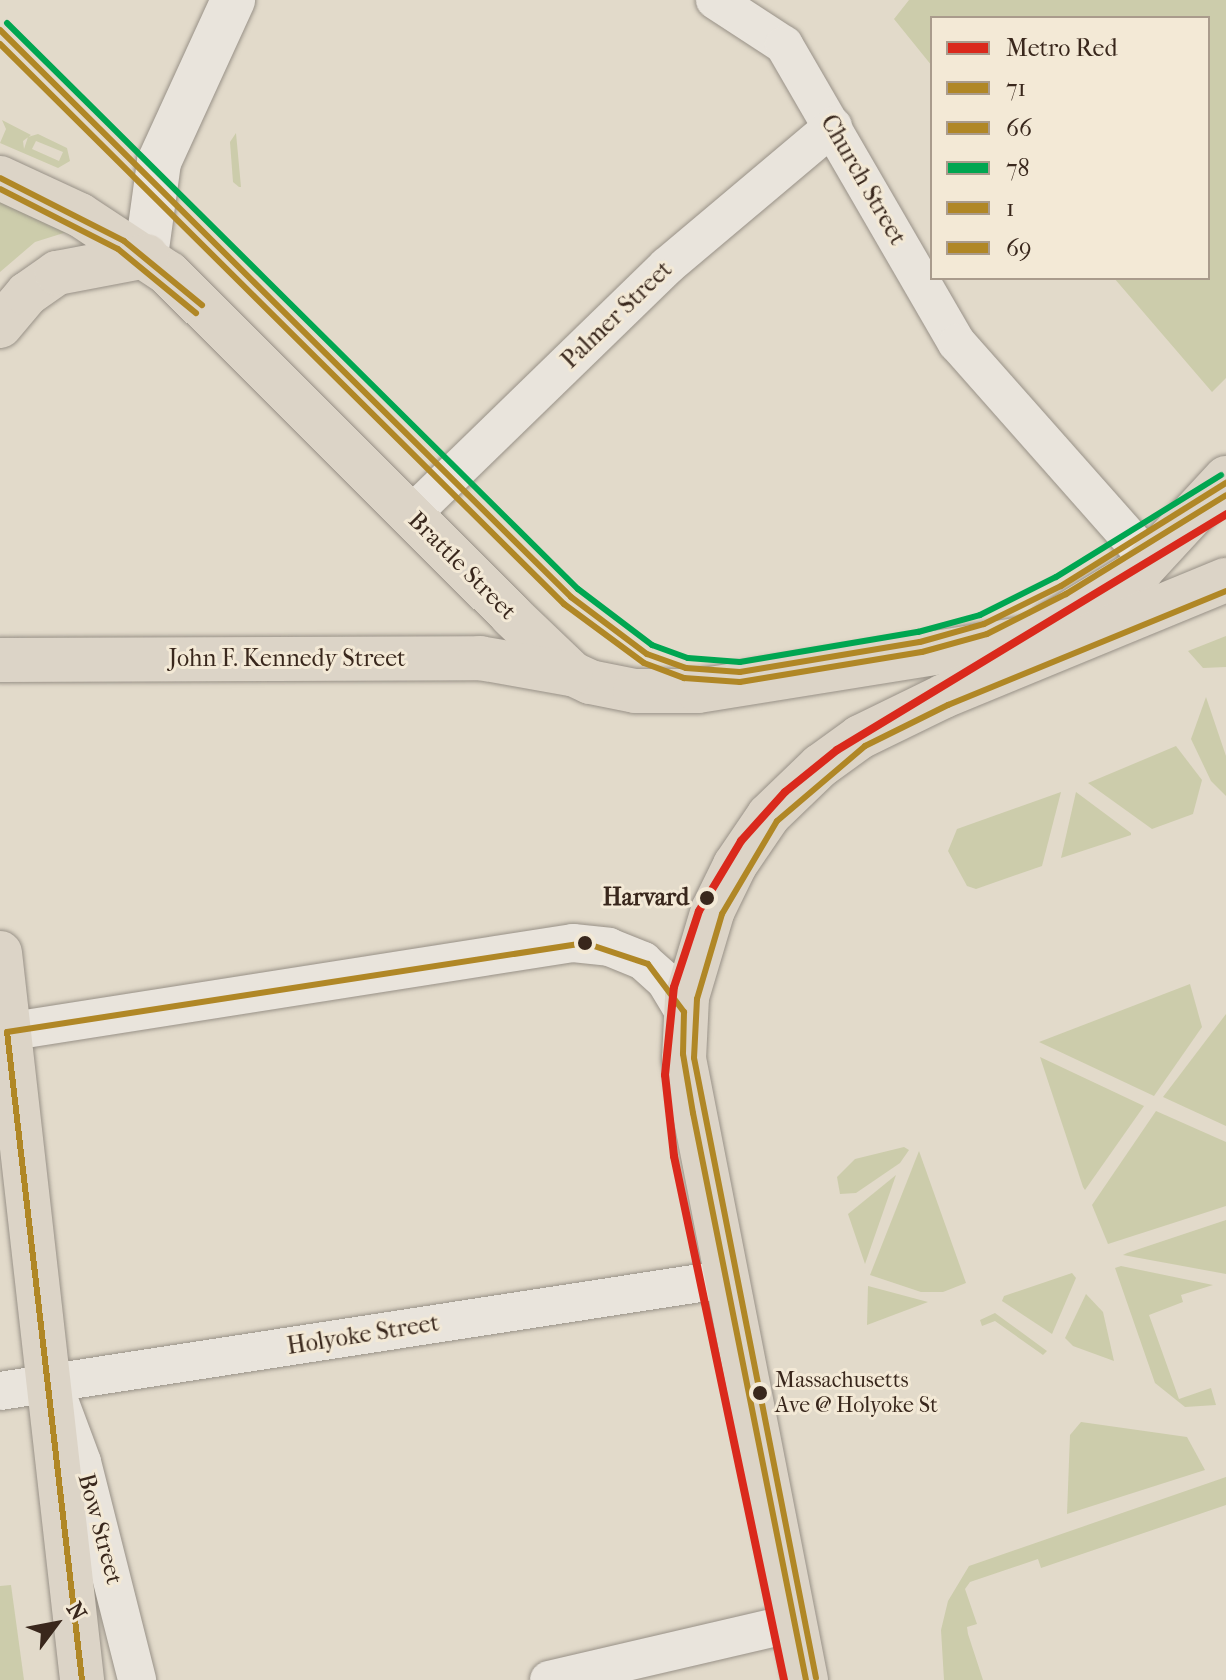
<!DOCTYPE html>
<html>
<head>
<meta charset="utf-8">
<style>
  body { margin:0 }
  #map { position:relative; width:1226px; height:1680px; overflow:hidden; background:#e2daca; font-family:"IM FELL French Canon",serif }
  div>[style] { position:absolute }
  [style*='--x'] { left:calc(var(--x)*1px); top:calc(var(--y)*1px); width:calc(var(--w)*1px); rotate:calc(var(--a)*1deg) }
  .green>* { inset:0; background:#ccccab }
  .roads { filter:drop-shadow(0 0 2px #989187) drop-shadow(0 0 2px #989187) }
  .street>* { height:38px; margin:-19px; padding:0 19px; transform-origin:19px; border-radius:19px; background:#e9e4dc }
  .secondary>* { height:44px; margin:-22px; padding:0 22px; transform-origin:22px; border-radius:22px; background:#e9e4dc }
  .primary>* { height:44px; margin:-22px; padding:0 22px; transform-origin:22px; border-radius:22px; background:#dcd4c7 }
  .bus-1>* { height:6px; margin:-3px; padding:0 3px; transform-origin:3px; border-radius:3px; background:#b08726 }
  .bus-2>* { height:6px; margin:-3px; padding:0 3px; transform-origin:3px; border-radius:3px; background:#b08726 }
  .bus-3>* { height:6px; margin:-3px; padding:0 3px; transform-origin:3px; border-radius:3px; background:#00a651 }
  .bus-4>* { height:6px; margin:-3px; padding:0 3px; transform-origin:3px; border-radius:3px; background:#b08726 }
  .bus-5>* { height:6px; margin:-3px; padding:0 3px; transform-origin:3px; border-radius:3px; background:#b08726 }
  .metro-1>* { height:8px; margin:-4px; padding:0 4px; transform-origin:4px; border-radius:4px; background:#da291c }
  .dots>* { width:22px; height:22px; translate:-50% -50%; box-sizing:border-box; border:4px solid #f3e9d6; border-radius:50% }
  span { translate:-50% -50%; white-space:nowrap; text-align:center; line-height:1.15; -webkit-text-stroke:6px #f3e9d6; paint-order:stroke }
  .bus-label { font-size:22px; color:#39271c }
  .left { translate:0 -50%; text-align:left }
  .street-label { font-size:24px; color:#39271c }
  .stop-label { font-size:24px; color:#39271c; font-weight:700 }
  .right { translate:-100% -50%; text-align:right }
  .legend { position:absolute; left:930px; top:16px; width:280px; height:264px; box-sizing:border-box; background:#f3e9d6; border:2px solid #a99b8c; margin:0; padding:10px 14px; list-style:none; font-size:24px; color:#39271c }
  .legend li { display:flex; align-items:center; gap:16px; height:40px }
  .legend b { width:40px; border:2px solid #a99b8c }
  .north { position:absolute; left:16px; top:1584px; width:80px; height:80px; -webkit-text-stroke:6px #f3e9d6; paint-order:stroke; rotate:58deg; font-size:22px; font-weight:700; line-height:32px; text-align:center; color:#39271c }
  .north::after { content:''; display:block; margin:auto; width:28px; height:36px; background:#39271c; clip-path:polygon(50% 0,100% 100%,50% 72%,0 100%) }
</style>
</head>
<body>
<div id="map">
  <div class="green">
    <i style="clip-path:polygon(909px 0,1226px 0,1226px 378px,1212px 392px,1114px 278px,1208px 278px,1208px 18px,932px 18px,932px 66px,894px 19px)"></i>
    <i style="clip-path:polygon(evenodd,2px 120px,31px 135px,23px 141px,24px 149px,28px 137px,38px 134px,67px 148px,70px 161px,58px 168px,0 143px,6px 129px,2px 120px,36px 141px,63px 152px,59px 161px,32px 149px,36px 141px)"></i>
    <i style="clip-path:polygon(236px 133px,241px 187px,239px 187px,233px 182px,230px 142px)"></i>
    <i style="clip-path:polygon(0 196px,70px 231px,35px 242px,0 272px)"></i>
    <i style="clip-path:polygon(1226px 636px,1226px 667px,1203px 668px,1188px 651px)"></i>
    <i style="clip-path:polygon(1206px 697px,1226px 756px,1226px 796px,1211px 781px,1191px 739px)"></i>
    <i style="clip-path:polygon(1176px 746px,1202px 780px,1193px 814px,1152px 829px,1088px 783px)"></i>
    <i style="clip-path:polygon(1061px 792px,1042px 866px,976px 889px,967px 886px,948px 851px,957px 829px)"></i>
    <i style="clip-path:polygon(1076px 792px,1131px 833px,1131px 835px,1061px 858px)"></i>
    <i style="clip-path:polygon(1190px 984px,1202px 1027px,1154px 1096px,1039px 1042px)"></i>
    <i style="clip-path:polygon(1226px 1014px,1226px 1126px,1163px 1097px)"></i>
    <i style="clip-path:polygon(1040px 1057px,1144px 1106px,1085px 1190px,1083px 1187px)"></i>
    <i style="clip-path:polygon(1156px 1111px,1226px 1142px,1226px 1206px,1108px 1244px,1092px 1205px)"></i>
    <i style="clip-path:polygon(904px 1147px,909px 1150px,900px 1163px,856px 1193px,840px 1194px,837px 1177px,855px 1159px)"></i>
    <i style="clip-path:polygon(919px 1151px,966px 1283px,943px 1292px,921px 1292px,870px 1275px)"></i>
    <i style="clip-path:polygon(896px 1175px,865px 1264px,848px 1214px)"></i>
    <i style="clip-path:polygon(1226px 1220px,1226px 1274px,1123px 1255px,1127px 1253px)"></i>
    <i style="clip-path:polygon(1121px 1266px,1213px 1285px,1181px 1295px,1183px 1302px,1149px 1315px,1179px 1399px,1211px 1388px,1216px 1405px,1185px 1407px,1155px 1383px,1115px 1268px)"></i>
    <i style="clip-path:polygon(1072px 1273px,1076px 1278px,1052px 1334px,1002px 1301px,1004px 1296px)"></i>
    <i style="clip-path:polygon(868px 1286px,928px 1302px,867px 1325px)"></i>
    <i style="clip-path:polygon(1086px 1294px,1103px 1312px,1114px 1361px,1073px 1346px,1065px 1338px)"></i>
    <i style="clip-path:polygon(995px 1313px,1047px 1351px,1043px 1355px,995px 1321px,982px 1326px,980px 1320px)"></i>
    <i style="clip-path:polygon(1081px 1422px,1187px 1437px,1205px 1470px,1067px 1514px,1070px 1435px)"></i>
    <i style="clip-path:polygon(1226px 1477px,1226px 1505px,1041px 1568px,1038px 1559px,970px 1582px,965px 1589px,977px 1624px,967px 1627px,968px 1634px,983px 1680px,944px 1680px,941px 1630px,948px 1601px,969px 1566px)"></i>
    <i style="clip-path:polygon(11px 1585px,24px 1680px,0 1680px,0 1586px)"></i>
  </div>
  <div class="roads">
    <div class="street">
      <i style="--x:715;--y:0;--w:82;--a:33.1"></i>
      <i style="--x:784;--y:45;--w:345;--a:59.9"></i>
      <i style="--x:957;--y:343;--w:291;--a:48.5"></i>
      <i style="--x:411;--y:515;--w:357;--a:-44.2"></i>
      <i style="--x:667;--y:266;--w:217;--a:-40.1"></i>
      <i style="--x:0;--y:1033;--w:580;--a:-8.93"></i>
      <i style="--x:573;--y:943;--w:36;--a:6"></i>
      <i style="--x:609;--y:947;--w:37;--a:22"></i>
      <i style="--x:643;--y:961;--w:31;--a:42"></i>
      <i style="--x:666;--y:982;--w:35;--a:59"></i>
      <i style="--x:0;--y:1391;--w:735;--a:-8.77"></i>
      <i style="--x:59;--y:1400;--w:66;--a:69.6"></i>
      <i style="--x:82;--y:1462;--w:225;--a:75.8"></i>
      <i style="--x:549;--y:1680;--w:252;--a:-13.1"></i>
    </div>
    <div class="secondary">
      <i style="--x:146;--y:256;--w:95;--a:-82.1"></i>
      <i style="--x:159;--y:162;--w:178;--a:-65.4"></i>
    </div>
    <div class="primary">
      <i style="--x:0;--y:178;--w:88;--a:24.8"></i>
      <i style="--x:80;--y:215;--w:105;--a:33.4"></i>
      <i style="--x:168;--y:273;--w:484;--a:44.9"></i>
      <i style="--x:511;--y:615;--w:86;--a:43.6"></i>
      <i style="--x:573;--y:674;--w:19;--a:25"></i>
      <i style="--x:590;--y:682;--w:46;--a:11.3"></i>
      <i style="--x:635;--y:691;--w:63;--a:0"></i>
      <i style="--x:698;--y:691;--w:349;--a:-9.1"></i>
      <i style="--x:0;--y:326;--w:42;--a:-49.8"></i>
      <i style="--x:27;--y:294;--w:37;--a:-35"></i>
      <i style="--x:57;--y:273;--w:91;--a:-10.8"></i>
      <i style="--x:1050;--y:625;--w:108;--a:-31.3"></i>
      <i style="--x:1142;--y:569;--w:124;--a:-47.3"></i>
      <i style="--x:0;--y:660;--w:480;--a:-0.2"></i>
      <i style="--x:480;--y:658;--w:92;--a:10"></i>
      <i style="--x:0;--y:953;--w:732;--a:83.56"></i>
      <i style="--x:806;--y:1680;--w:633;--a:-101.11"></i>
      <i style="--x:684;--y:1059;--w:62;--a:-87.2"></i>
      <i style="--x:687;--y:997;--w:91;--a:-73.4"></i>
      <i style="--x:713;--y:910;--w:50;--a:-63.9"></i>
      <i style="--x:735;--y:865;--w:60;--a:-55.8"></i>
      <i style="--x:769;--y:815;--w:71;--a:-43.9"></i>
      <i style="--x:820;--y:766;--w:49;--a:-35.9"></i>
      <i style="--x:860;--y:737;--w:93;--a:-26"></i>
      <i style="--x:944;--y:696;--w:305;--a:-22.4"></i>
    </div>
  </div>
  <div class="bus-1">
    <i style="--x:0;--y:30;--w:805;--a:44.8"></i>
    <i style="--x:571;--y:597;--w:95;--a:36.9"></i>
    <i style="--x:647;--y:654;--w:41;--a:19.7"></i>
    <i style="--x:686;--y:668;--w:54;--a:4.2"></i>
    <i style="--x:740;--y:672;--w:182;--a:-9.5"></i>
    <i style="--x:920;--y:642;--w:66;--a:-15.7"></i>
    <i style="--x:984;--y:624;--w:86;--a:-26.3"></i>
    <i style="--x:1061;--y:586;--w:195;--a:-32"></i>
    <i style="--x:0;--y:178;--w:139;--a:26.9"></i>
    <i style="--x:124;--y:241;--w:101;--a:39.4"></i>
  </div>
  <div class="bus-2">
    <i style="--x:0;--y:44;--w:795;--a:44.8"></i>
    <i style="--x:564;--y:604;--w:99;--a:36.4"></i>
    <i style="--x:644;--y:663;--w:43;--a:20.6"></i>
    <i style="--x:684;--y:678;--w:56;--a:4.1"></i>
    <i style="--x:740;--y:682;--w:184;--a:-9.4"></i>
    <i style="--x:922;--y:652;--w:67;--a:-15.5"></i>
    <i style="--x:987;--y:634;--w:89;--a:-26.9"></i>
    <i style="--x:1066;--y:594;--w:188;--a:-31.7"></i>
    <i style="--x:0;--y:189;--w:132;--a:27"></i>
    <i style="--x:118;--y:249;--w:101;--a:39.4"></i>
  </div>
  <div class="bus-3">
    <i style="--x:7;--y:23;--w:804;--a:44.75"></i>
    <i style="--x:578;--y:589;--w:93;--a:37.1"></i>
    <i style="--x:652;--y:645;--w:38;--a:20"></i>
    <i style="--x:688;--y:658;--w:52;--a:4.4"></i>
    <i style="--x:740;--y:662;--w:181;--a:-9.6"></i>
    <i style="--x:918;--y:632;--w:64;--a:-15.3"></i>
    <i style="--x:980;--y:615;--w:85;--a:-26.6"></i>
    <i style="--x:1056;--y:577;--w:194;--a:-31.7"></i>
  </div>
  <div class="bus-4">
    <i style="--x:82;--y:1680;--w:652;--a:-96.6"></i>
    <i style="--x:7;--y:1032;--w:585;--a:-8.75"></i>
    <i style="--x:585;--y:943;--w:66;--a:18.4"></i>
    <i style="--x:648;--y:964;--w:60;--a:53.1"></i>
    <i style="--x:684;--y:1012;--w:42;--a:91.4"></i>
    <i style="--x:683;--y:1054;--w:60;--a:80.4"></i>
    <i style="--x:693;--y:1113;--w:578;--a:78.73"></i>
  </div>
  <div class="bus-5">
    <i style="--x:816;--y:1678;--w:632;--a:-101.13"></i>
    <i style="--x:694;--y:1058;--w:59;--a:-87.1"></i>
    <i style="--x:697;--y:999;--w:89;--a:-73.6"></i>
    <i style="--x:722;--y:914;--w:108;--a:-59.4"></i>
    <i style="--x:777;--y:821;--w:116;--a:-40.4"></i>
    <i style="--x:865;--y:746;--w:93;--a:-26.3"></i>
    <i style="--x:948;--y:705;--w:300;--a:-22.3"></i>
  </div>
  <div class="metro-1">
    <i style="--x:784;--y:1680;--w:535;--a:-101.86"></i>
    <i style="--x:674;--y:1156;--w:81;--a:-96.3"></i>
    <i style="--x:665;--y:1075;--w:88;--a:-84.2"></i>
    <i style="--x:674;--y:987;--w:80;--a:-71.8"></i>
    <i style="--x:699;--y:911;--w:82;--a:-59"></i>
    <i style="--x:741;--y:841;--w:66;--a:-48.1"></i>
    <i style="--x:785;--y:792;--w:67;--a:-38.9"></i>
    <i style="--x:837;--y:750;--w:455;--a:-31.2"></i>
  </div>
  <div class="dots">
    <i style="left:707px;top:898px;background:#39271c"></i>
    <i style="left:585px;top:943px;background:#39271c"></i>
    <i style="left:760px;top:1393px;background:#39271c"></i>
  </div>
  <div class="bus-label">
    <span class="left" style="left:775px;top:1393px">Massachusetts<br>Ave @ Holyoke St</span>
  </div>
  <div class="street-label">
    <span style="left:863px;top:180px;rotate:60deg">Church Street</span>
    <span style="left:617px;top:315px;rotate:-44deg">Palmer Street</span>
    <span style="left:462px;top:566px;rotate:45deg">Brattle Street</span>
    <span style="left:287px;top:659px">John F. Kennedy Street</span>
    <span style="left:363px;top:1335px;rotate:-9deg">Holyoke Street</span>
    <span style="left:100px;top:1529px;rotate:75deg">Bow Street</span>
  </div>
  <div class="stop-label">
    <span class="right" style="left:689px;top:898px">Harvard</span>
  </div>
  <ul class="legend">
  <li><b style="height:10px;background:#da291c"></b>Metro Red</li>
  <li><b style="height:10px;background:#b08726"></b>71</li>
  <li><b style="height:10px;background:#b08726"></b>66</li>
  <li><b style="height:10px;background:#00a651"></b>78</li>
  <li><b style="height:10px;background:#b08726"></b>1</li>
  <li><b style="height:10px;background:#b08726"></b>69</li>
  </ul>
  <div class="north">N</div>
</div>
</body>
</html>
